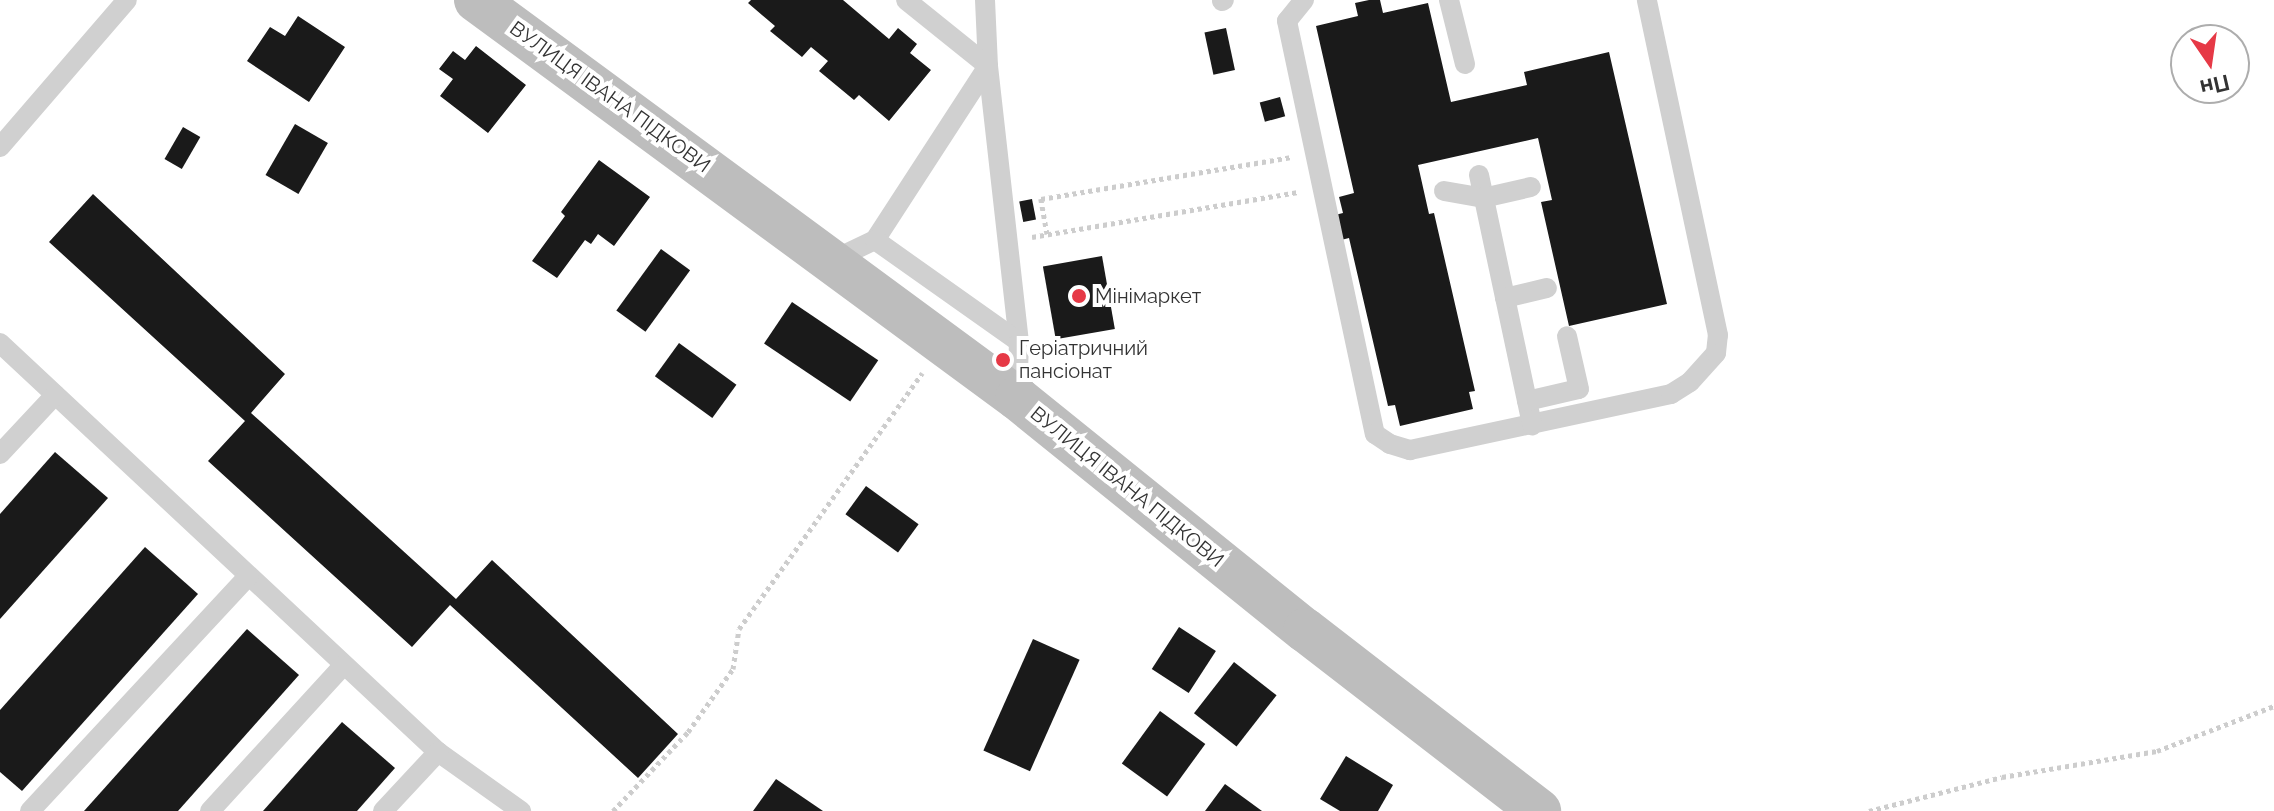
<!DOCTYPE html>
<html>
<head>
<meta charset="utf-8">
<style>
  body { margin:0 }
  #map { position:relative; width:2274px; height:811px; overflow:hidden; background:#fff; font-family:Raleway,sans-serif }
  div>[style] { position:absolute }
  [style*='--x'] { left:calc(var(--x)*1px); top:calc(var(--y)*1px); width:calc(var(--w)*1px); rotate:calc(var(--a)*1deg) }
  .building>* { inset:0; background:#1a1a1a; transform-origin:0 0 }
  .path>* { height:5px; margin-top:-2.5px; transform-origin:0; background:repeating-linear-gradient(90deg,#cdcdcd 0 4px,transparent 0 8px) }
  .lane>* { height:20px; margin:-10px; padding:0 10px; transform-origin:10px; border-radius:10px; background:#d0d0d0 }
  .secondary>* { height:44px; margin:-22px; padding:0 22px; transform-origin:22px; border-radius:22px; background:#bdbdbd }
  .dots>* { width:22px; height:22px; translate:-50% -50%; box-sizing:border-box; border:4px solid #fff; border-radius:50% }
  span { translate:-50% -50%; white-space:nowrap; text-align:center; line-height:1.15; -webkit-text-stroke:8px #fff; paint-order:stroke }
  .street-label { font-size:20px; color:#333 }
  .poi-label { font-size:20px; color:#333 }
  .left { translate:0 -50%; text-align:left }
  .north { position:absolute; left:2170px; top:24px; width:80px; height:80px; box-sizing:border-box; background:#fff; border:2px solid #adadad; border-radius:50%; rotate:167deg; font-size:22px; font-weight:700; line-height:32px; text-align:center; color:#333 }
  .north::after { content:''; display:block; margin:auto; width:28px; height:36px; background:#e63946; clip-path:polygon(50% 0,100% 100%,50% 72%,0 100%) }
</style>
</head>
<body>
<div id="map">
  <div class="building">
    <i style="clip-path:polygon(751px 0,843px 0,889px 39px,898px 28px,917px 44px,910px 53px,931px 70px,889px 121px,859px 95px,854px 100px,819px 71px,828px 61px,811px 47px,802px 57px,770px 31px,775px 26px,748px 3px)"></i>
    <i style="clip-path:polygon(1369px 0,1380px 0,1383px 13px,1428px 3px,1451px 102px,1527px 85px,1524px 72px,1609px 52px,1667px 304px,1569px 326px,1541px 202px,1552px 200px,1538px 138px,1418px 165px,1429px 214px,1434px 213px,1475px 391px,1469px 392px,1473px 409px,1400px 426px,1395px 405px,1388px 406px,1349px 238px,1341px 240px,1335px 215px,1343px 213px,1339px 197px,1354px 193px,1316px 26px,1358px 16px,1355px 3px)"></i>
    <i style="clip-path:polygon(298px 16px,345px 47px,309px 102px,247px 61px,270px 27px,285px 36px)"></i>
    <i style="left:1226px;top:28px;width:43px;height:22px;rotate:78deg"></i>
    <i style="clip-path:polygon(476px 46px,526px 85px,488px 133px,440px 96px,453px 79px,439px 69px,453px 51px,465px 60px)"></i>
    <i style="left:1280px;top:97px;width:20px;height:21px;rotate:75deg"></i>
    <i style="left:295px;top:124px;width:38px;height:59px;rotate:30deg"></i>
    <i style="left:183px;top:127px;width:20px;height:37px;rotate:30deg"></i>
    <i style="clip-path:polygon(599px 160px,650px 197px,614px 246px,598px 234px,591px 244px,585px 240px,557px 278px,532px 261px,565px 216px,561px 212px)"></i>
    <i style="clip-path:polygon(93px 194px,285px 374px,251px 413px,260px 421px,456px 599px,492px 560px,678px 734px,638px 778px,450px 605px,412px 647px,208px 461px,245px 421px,49px 242px)"></i>
    <i style="left:1032px;top:199px;width:21px;height:13px;rotate:79deg"></i>
    <i style="left:661px;top:249px;width:36px;height:76px;rotate:36deg"></i>
    <i style="left:1102px;top:256px;width:74px;height:60px;rotate:80deg"></i>
    <i style="left:792px;top:302px;width:104px;height:50px;rotate:34deg"></i>
    <i style="left:679px;top:343px;width:71px;height:41px;rotate:36deg"></i>
    <i style="clip-path:polygon(55px 452px,108px 498px,0 619px,0 514px)"></i>
    <i style="left:866px;top:486px;width:65px;height:35px;rotate:36deg"></i>
    <i style="clip-path:polygon(145px 547px,198px 594px,22px 791px,0 772px,0 710px)"></i>
    <i style="left:1179px;top:627px;width:44px;height:50px;rotate:33deg"></i>
    <i style="clip-path:polygon(247px 629px,299px 675px,178px 811px,84px 811px)"></i>
    <i style="left:1033px;top:639px;width:51px;height:122px;rotate:24deg"></i>
    <i style="left:1234px;top:662px;width:54px;height:65px;rotate:38deg"></i>
    <i style="left:1160px;top:711px;width:56px;height:65px;rotate:36deg"></i>
    <i style="clip-path:polygon(342px 722px,395px 768px,357px 811px,263px 811px)"></i>
    <i style="clip-path:polygon(1346px 756px,1393px 785px,1378px 811px,1340px 811px,1320px 799px)"></i>
    <i style="clip-path:polygon(776px 779px,823px 811px,753px 811px)"></i>
    <i style="clip-path:polygon(1225px 784px,1262px 811px,1205px 811px)"></i>
  </div>
  <div class="path">
    <i style="--x:1047;--y:234;--w:36;--a:-100"></i>
    <i style="--x:1041;--y:199;--w:254;--a:-9.5"></i>
    <i style="--x:1032;--y:237;--w:270;--a:-9.6"></i>
    <i style="--x:613;--y:811;--w:109;--a:-46.5"></i>
    <i style="--x:688;--y:732;--w:77;--a:-54.5"></i>
    <i style="--x:733;--y:669;--w:40;--a:-81.5"></i>
    <i style="--x:739;--y:629;--w:315;--a:-54.4"></i>
    <i style="--x:1869;--y:811;--w:137;--a:-14.3"></i>
    <i style="--x:2002;--y:777;--w:157;--a:-9.5"></i>
    <i style="--x:2157;--y:751;--w:125;--a:-21"></i>
  </div>
  <div class="lane">
    <i style="--x:985;--y:0;--w:66;--a:87.4"></i>
    <i style="--x:988;--y:66;--w:278;--a:83.6"></i>
    <i style="--x:1304;--y:0;--w:27;--a:129"></i>
    <i style="--x:1287;--y:21;--w:422;--a:78"></i>
    <i style="--x:1375;--y:434;--w:18;--a:34"></i>
    <i style="--x:1390;--y:444;--w:21;--a:17"></i>
    <i style="--x:1410;--y:450;--w:267;--a:-12.1"></i>
    <i style="--x:1671;--y:394;--w:22;--a:-32"></i>
    <i style="--x:1690;--y:382;--w:39;--a:-48"></i>
    <i style="--x:1716;--y:353;--w:18;--a:-84"></i>
    <i style="--x:1718;--y:335;--w:342;--a:-102"></i>
    <i style="--x:1449;--y:0;--w:66;--a:76"></i>
    <i style="--x:1222;--y:1;--w:2;--a:-27"></i>
    <i style="--x:0;--y:147;--w:194;--a:-49.2"></i>
    <i style="--x:1479;--y:175;--w:256;--a:78"></i>
    <i style="--x:1444;--y:191;--w:40;--a:10"></i>
    <i style="--x:1483;--y:198;--w:49;--a:-12.9"></i>
    <i style="--x:875;--y:240;--w:207;--a:-57"></i>
    <i style="--x:988;--y:66;--w:105;--a:-141.2"></i>
    <i style="--x:833;--y:260;--w:47;--a:-25.5"></i>
    <i style="--x:875;--y:240;--w:176;--a:35.3"></i>
    <i style="--x:1019;--y:342;--w:56;--a:92"></i>
    <i style="--x:1505;--y:298;--w:43;--a:-13.4"></i>
    <i style="--x:0;--y:343;--w:599;--a:43.04"></i>
    <i style="--x:438;--y:752;--w:102;--a:35.4"></i>
    <i style="--x:1527;--y:401;--w:53;--a:-13"></i>
    <i style="--x:1579;--y:389;--w:54;--a:-102.8"></i>
    <i style="--x:0;--y:454;--w:81;--a:-47"></i>
    <i style="--x:30;--y:811;--w:321;--a:-47.1"></i>
    <i style="--x:210;--y:811;--w:197;--a:-47.5"></i>
    <i style="--x:383;--y:811;--w:81;--a:-47"></i>
  </div>
  <div class="secondary">
    <i style="--x:476;--y:0;--w:672;--a:36.34"></i>
    <i style="--x:1017;--y:398;--w:370;--a:38.9"></i>
    <i style="--x:1305;--y:630;--w:296;--a:37.7"></i>
  </div>
  <div class="dots">
    <i style="left:1079px;top:296px;background:#e63946"></i>
    <i style="left:1003px;top:360px;background:#e63946"></i>
  </div>
  <div class="street-label">
    <span style="left:610px;top:97px;rotate:36deg">ВУЛИЦЯ ІВАНА ПІДКОВИ</span>
    <span style="left:1127px;top:487px;rotate:39deg">ВУЛИЦЯ ІВАНА ПІДКОВИ</span>
  </div>
  <div class="poi-label">
    <span class="left" style="left:1095px;top:296px">Мінімаркет</span>
    <span class="left" style="left:1019px;top:360px">Геріатричний<br>пансіонат</span>
  </div>
  <div class="north">Пн</div>
</div>
</body>
</html>
